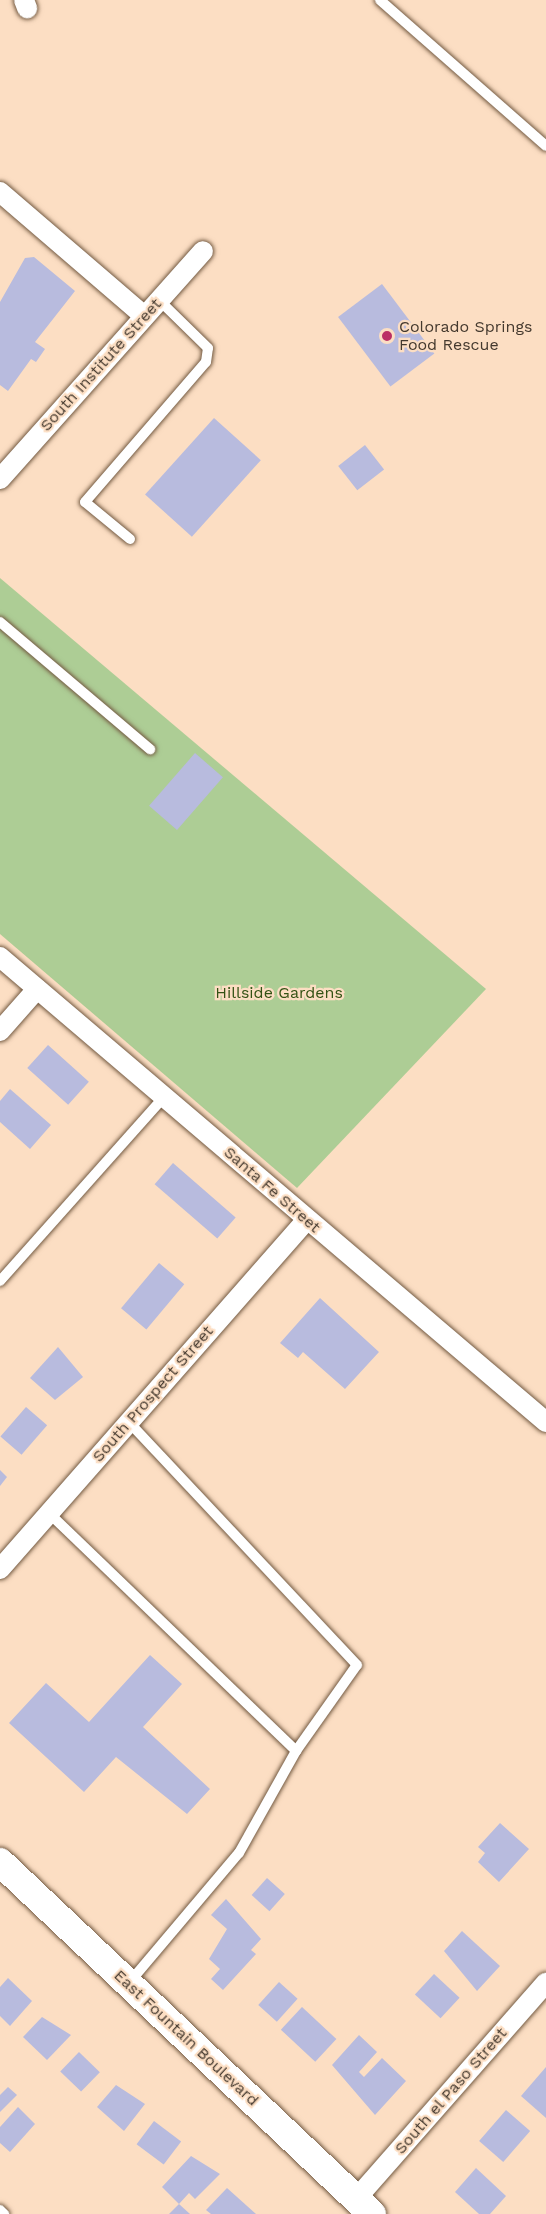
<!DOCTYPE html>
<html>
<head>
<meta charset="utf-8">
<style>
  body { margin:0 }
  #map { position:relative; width:546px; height:2214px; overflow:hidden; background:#fcdec3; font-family:"Work Sans",sans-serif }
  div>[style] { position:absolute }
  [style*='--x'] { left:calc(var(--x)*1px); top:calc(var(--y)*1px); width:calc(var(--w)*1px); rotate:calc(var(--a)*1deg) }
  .green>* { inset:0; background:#adcd95 }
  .building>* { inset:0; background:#b8bbde; transform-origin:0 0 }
  .roads { filter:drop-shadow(0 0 2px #735a42) drop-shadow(0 0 2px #735a42) }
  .service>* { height:10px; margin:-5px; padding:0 5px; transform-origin:5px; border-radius:5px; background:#fff }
  .minor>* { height:20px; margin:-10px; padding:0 10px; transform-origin:10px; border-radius:10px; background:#fff }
  .secondary>* { height:28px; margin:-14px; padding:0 14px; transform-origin:14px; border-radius:14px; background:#fff }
  .dots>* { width:16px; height:16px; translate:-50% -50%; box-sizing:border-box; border:3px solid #fcdec3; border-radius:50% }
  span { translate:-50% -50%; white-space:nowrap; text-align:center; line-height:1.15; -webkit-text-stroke:4.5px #fcdec3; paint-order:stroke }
  .poi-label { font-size:16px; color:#44392e }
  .left { translate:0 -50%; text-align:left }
  .street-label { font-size:16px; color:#44392e }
  .park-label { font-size:16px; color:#335214 }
</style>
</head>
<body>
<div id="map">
  <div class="green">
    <i style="clip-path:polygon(0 578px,486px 989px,297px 1188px,0 934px)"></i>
  </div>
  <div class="building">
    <i style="clip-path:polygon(34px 257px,75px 291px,35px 342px,45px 349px,36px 362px,31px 359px,8px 391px,0 385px,0 302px,25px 258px)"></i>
    <i style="left:382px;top:284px;width:87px;height:55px;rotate:53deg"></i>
    <i style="left:214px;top:418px;width:63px;height:103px;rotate:42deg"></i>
    <i style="left:365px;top:445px;width:31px;height:34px;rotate:52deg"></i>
    <i style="left:195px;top:753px;width:37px;height:70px;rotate:41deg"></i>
    <i style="left:48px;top:1045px;width:55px;height:31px;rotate:42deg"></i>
    <i style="clip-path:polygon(10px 1089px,51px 1125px,30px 1149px,0 1122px,0 1101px)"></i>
    <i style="left:173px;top:1163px;width:83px;height:28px;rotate:41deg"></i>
    <i style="left:159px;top:1263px;width:33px;height:59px;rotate:40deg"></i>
    <i style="clip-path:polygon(320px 1298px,379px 1352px,345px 1389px,303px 1352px,298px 1358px,280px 1343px)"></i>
    <i style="clip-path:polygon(58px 1347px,83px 1377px,55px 1400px,30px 1378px)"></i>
    <i style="left:26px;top:1407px;width:28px;height:39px;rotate:41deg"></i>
    <i style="clip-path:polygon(0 1470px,7px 1477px,0 1486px)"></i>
    <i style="clip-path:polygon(150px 1655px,182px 1684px,143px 1727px,210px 1789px,187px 1814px,116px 1757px,84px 1792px,9px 1723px,46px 1683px,89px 1722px)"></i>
    <i style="clip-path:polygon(500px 1823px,529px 1849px,499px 1882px,478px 1862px,485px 1853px,478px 1847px)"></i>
    <i style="left:267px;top:1878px;width:24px;height:23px;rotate:42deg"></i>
    <i style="clip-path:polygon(226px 1899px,261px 1939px,251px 1950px,256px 1954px,223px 1990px,211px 1979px,220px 1969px,209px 1959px,227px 1929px,211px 1915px)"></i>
    <i style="clip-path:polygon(462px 1931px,500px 1966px,477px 1991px,444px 1951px)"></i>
    <i style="left:434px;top:1974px;width:35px;height:28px;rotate:43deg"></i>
    <i style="clip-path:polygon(8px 1978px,32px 2001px,10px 2026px,0 2016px,0 1987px)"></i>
    <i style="left:279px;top:1982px;width:25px;height:31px;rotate:42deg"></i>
    <i style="left:302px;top:2007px;width:47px;height:31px;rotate:43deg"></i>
    <i style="clip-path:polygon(42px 2017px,71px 2035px,47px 2060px,23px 2037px)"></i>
    <i style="clip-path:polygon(359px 2035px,377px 2052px,359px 2072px,364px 2077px,382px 2058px,406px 2081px,375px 2115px,332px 2065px)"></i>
    <i style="left:79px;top:2052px;width:29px;height:27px;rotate:44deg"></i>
    <i style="clip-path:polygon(546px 2067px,546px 2118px,521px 2096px)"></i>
    <i style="clip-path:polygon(116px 2085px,145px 2104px,124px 2131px,97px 2107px)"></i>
    <i style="clip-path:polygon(8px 2087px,17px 2095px,0 2112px,0 2095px)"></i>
    <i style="clip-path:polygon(18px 2107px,35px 2124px,10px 2152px,0 2143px,0 2127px)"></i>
    <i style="left:506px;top:2110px;width:32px;height:41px;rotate:41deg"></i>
    <i style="left:154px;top:2121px;width:34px;height:29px;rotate:37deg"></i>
    <i style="clip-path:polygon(191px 2156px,220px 2174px,195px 2199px,189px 2193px,179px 2204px,162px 2187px)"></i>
    <i style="clip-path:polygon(476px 2168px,506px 2196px,490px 2214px,479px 2214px,455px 2192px)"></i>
    <i style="clip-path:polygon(227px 2188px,256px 2214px,211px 2214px,206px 2210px)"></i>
    <i style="clip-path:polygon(179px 2204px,190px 2214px,169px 2214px)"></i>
  </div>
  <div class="roads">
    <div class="service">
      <i style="--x:380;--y:0;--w:221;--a:41.3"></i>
      <i style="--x:130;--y:539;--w:58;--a:-140.6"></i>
      <i style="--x:85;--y:502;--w:185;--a:-49.2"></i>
      <i style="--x:206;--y:362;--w:14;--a:-82"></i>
      <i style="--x:208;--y:348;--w:69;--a:-135.6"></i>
      <i style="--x:0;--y:622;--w:197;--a:40.3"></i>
      <i style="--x:0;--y:1281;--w:246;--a:-48.3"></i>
      <i style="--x:49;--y:1513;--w:343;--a:43.9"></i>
      <i style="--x:129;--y:1983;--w:170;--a:-49.8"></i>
      <i style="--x:239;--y:1853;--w:117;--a:-60.8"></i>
      <i style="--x:296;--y:1751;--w:105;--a:-54.7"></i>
      <i style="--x:357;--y:1665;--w:333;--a:-133.2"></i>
      <i style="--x:0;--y:2210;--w:6;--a:45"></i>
    </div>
    <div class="minor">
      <i style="--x:24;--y:0;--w:9;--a:69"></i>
      <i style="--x:0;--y:192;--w:190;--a:40.7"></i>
      <i style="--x:0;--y:479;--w:305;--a:-48.3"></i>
      <i style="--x:0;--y:957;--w:717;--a:40.42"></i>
      <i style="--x:0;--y:1031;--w:56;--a:-48.6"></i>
      <i style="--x:0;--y:1569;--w:465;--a:-48.7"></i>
      <i style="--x:356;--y:2199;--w:288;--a:-48.7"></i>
    </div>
    <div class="secondary">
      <i style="--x:0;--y:1862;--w:512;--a:43.42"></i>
    </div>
  </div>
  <div class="dots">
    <i style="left:387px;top:336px;background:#bb2f65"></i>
  </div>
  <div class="poi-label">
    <span class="left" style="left:399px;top:336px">Colorado Springs<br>Food Rescue</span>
  </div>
  <div class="street-label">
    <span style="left:101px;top:365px;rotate:-48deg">South Institute Street</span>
    <span style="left:272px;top:1190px;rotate:41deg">Santa Fe Street</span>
    <span style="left:153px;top:1394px;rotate:-49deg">South Prospect Street</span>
    <span style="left:186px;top:2038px;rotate:43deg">East Fountain Boulevard</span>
    <span style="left:451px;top:2091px;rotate:-49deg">South el Paso Street</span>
  </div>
  <div class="park-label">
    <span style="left:279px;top:993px">Hillside Gardens</span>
  </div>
</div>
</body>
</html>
